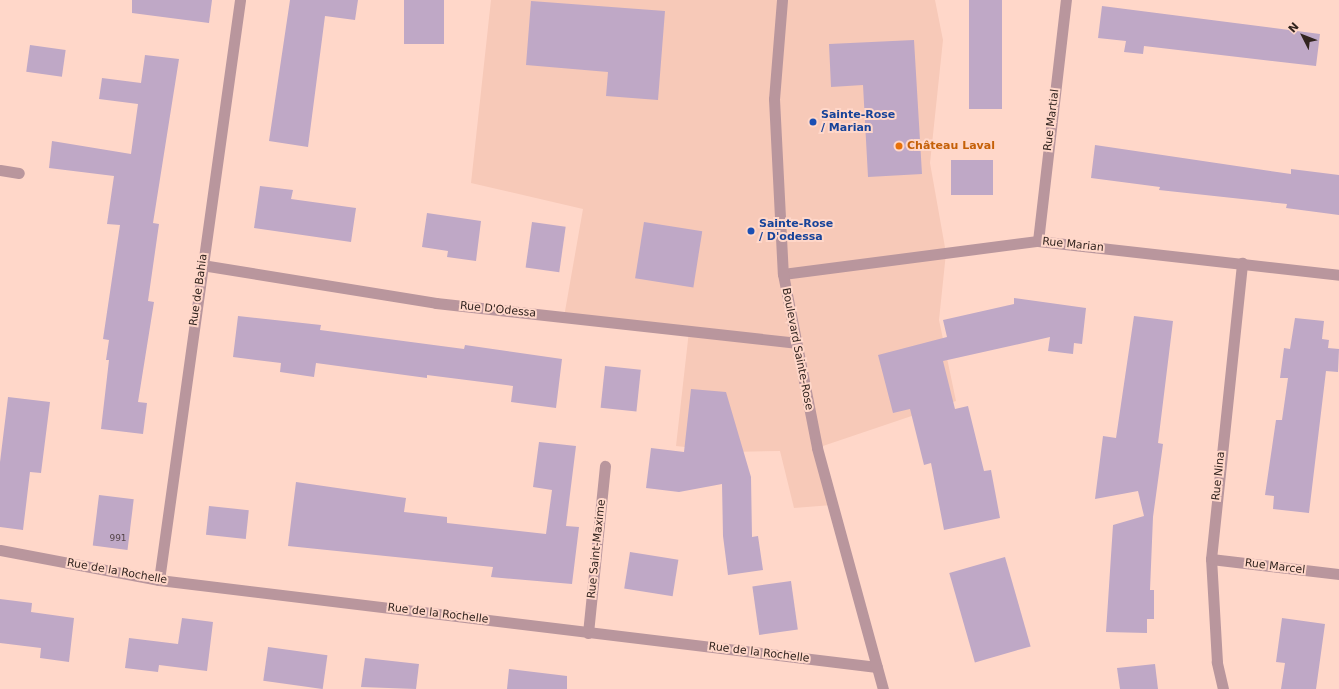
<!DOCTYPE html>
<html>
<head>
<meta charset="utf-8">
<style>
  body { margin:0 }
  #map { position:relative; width:1339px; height:689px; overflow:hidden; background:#ffd7c9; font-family:"DejaVu Sans",sans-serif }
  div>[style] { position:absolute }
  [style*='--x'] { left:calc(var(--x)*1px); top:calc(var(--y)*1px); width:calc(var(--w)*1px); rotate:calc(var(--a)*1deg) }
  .built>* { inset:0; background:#f7c9b8 }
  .building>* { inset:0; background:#bfa8c6; transform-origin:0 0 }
  .service>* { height:11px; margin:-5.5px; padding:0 5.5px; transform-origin:5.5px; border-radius:5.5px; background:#b9969d }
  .minor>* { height:11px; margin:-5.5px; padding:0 5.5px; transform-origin:5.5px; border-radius:5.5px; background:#b9969d }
  .tertiary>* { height:11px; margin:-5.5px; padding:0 5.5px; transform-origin:5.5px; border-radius:5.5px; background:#b9969d }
  .dots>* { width:11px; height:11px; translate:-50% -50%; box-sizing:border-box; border:2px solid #ffd7c9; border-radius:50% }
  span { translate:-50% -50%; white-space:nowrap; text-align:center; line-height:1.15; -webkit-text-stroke:4px #ffd7c9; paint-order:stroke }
  .number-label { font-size:9px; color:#554549 }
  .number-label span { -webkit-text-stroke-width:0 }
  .transit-label { font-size:11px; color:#164399; font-weight:700 }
  .left { translate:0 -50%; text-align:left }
  .street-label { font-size:11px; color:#32241f }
  .food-label { font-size:11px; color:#c56008; font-weight:700 }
  .north { position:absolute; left:1283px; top:16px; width:40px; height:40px; -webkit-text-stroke:3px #ffd7c9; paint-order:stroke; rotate:312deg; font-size:11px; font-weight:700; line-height:16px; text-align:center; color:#32241f }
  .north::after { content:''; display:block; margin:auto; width:14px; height:18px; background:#32241f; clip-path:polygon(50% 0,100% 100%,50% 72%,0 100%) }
</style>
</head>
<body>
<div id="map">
  <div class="built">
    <i style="clip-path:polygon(491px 0,935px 0,943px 40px,930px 163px,946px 253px,939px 320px,956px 401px,817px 448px,832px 505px,794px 508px,780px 451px,730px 452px,676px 446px,689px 331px,564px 317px,583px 209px,471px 183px)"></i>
  </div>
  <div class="building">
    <i style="clip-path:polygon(132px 0,212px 0,209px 23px,132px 13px)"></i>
    <i style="clip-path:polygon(290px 0,358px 0,355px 20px,325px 16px,308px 147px,269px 141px)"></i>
    <i style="left:404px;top:0;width:40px;height:44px"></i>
    <i style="left:969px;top:0;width:33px;height:109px"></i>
    <i style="clip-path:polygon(531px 1px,665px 11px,658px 100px,606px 96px,608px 72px,526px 65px)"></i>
    <i style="clip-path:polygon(1102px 6px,1320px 34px,1316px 66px,1144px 46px,1143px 54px,1124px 52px,1126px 41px,1098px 38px)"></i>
    <i style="clip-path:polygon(914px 40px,922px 174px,868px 177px,863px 85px,831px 87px,829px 44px)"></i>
    <i style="left:30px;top:45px;width:36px;height:27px;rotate:8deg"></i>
    <i style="clip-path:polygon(145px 55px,179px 59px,153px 223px,159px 224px,148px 301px,154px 302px,138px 402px,147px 403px,143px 434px,101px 429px,109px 360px,106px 360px,109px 340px,103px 339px,120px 225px,107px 224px,114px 176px,49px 168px,52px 141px,131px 154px,138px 104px,99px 99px,102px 78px,141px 83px)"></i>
    <i style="clip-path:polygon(1095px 145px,1291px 174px,1291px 169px,1339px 175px,1339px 215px,1286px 208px,1287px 204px,1159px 190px,1160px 187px,1091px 178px)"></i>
    <i style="left:951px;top:160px;width:42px;height:35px"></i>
    <i style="clip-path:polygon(260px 186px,293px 190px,291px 199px,356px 208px,351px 242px,254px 228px)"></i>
    <i style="clip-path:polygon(427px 213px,481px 221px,476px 261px,447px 257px,448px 251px,422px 247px)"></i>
    <i style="left:532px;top:222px;width:34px;height:46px;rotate:8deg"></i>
    <i style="left:644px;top:222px;width:59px;height:57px;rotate:9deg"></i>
    <i style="clip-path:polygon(1014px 298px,1086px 308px,1082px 344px,1074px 343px,1073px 354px,1048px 351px,1050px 337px,943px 361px,955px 409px,968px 406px,984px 471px,991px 470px,1000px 518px,944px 530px,931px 463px,924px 465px,910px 409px,893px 413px,878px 355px,947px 337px,943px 320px,1014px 304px)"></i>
    <i style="clip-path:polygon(238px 316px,321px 325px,320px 330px,464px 349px,465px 345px,562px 359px,556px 408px,511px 402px,513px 386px,427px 375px,427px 378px,316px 363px,314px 377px,280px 372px,281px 363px,233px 357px)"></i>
    <i style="clip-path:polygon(1134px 316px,1173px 321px,1158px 443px,1163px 444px,1153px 517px,1150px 590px,1154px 590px,1154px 619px,1147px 619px,1147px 633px,1106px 632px,1113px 525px,1144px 516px,1138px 491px,1095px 499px,1103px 436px,1116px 438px)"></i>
    <i style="clip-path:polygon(1295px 318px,1324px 321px,1322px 339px,1329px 340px,1328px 348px,1339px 349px,1338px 372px,1326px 371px,1309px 513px,1273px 509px,1274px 496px,1265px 495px,1276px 420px,1282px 420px,1288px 378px,1280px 378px,1284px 348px,1290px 349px)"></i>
    <i style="left:605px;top:366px;width:36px;height:42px;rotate:6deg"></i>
    <i style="clip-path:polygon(691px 389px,726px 392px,751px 477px,752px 537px,758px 536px,763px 570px,728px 575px,723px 536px,722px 484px,679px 492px,646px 488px,651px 448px,684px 452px)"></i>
    <i style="clip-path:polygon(8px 397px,50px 402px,41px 473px,30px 472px,23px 530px,0 527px,0 462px)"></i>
    <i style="clip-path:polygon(539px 442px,576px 446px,566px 526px,579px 527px,572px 584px,491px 577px,493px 567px,288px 546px,296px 482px,406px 498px,404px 512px,447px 517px,447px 523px,546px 534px,552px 490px,533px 487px)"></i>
    <i style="left:99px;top:495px;width:35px;height:51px;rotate:7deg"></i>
    <i style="left:209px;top:506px;width:40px;height:29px;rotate:6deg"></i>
    <i style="left:630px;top:552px;width:49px;height:37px;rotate:9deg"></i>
    <i style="left:1005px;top:557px;width:93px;height:58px;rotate:74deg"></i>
    <i style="left:791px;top:581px;width:49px;height:39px;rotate:82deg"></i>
    <i style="clip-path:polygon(0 599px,32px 603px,31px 612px,74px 618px,69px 662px,40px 658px,41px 648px,0 643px)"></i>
    <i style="clip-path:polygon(182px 618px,213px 622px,207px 671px,159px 665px,158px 672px,125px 668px,129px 638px,178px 644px)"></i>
    <i style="clip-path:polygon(1282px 618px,1325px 624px,1316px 689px,1281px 689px,1285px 663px,1276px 662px)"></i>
    <i style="left:268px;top:647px;width:60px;height:34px;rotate:8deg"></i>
    <i style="clip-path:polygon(365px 658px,419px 664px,416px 689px,361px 687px)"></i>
    <i style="clip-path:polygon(1155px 664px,1158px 689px,1120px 689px,1117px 668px)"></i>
    <i style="clip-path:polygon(509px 669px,567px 676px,567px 689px,507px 689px)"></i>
  </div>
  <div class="service">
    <i style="--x:588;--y:633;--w:168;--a:-84.2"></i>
  </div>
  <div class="minor">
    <i style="--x:0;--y:170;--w:19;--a:9"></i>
    <i style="--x:1038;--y:241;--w:243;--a:-83.4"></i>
    <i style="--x:202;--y:265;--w:237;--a:9.2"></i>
    <i style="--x:436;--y:303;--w:362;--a:6.3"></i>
    <i style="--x:783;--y:274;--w:257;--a:-7.4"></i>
    <i style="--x:1038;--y:241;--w:303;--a:6.4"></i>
    <i style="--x:0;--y:550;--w:162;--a:10.7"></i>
    <i style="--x:159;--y:580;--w:723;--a:6.91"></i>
    <i style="--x:1211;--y:559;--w:129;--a:6.7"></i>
    <i style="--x:159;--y:580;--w:586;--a:-82.05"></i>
    <i style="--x:1223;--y:689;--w:28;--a:-103"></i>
    <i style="--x:1217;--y:662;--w:103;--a:-93.3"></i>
    <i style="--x:1211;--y:559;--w:298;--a:-84"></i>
  </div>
  <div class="tertiary">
    <i style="--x:782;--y:0;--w:99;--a:94.6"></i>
    <i style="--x:774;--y:99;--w:175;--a:87.1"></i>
    <i style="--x:783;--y:274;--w:177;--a:78.9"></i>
    <i style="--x:817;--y:448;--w:250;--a:74.7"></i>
  </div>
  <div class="dots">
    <i style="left:813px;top:122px;background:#1a4fb4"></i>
    <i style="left:899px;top:146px;background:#e8710a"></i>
    <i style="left:751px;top:231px;background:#1a4fb4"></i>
  </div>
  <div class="number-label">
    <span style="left:118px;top:538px">991</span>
  </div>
  <div class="transit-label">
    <span class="left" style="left:821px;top:122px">Sainte-Rose<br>/ Marian</span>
    <span class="left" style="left:759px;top:231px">Sainte-Rose<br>/ D'odessa</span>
  </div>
  <div class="street-label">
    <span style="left:1052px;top:120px;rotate:-83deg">Rue Martial</span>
    <span style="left:1073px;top:245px;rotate:6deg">Rue Marian</span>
    <span style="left:199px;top:290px;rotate:-82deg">Rue de Bahia</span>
    <span style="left:498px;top:310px;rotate:6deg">Rue D'Odessa</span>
    <span style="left:797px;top:349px;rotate:79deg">Boulevard Sainte-Rose</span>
    <span style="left:1219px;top:476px;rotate:-84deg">Rue Nina</span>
    <span style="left:597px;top:549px;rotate:-84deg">Rue Saint-Maxime</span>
    <span style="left:1275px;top:567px;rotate:7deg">Rue Marcel</span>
    <span style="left:117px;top:572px;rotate:10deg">Rue de la Rochelle</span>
    <span style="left:438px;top:614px;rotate:7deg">Rue de la Rochelle</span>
    <span style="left:759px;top:653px;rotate:7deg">Rue de la Rochelle</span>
  </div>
  <div class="food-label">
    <span class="left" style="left:907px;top:146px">Château Laval</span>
  </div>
  <div class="north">N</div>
</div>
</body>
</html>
